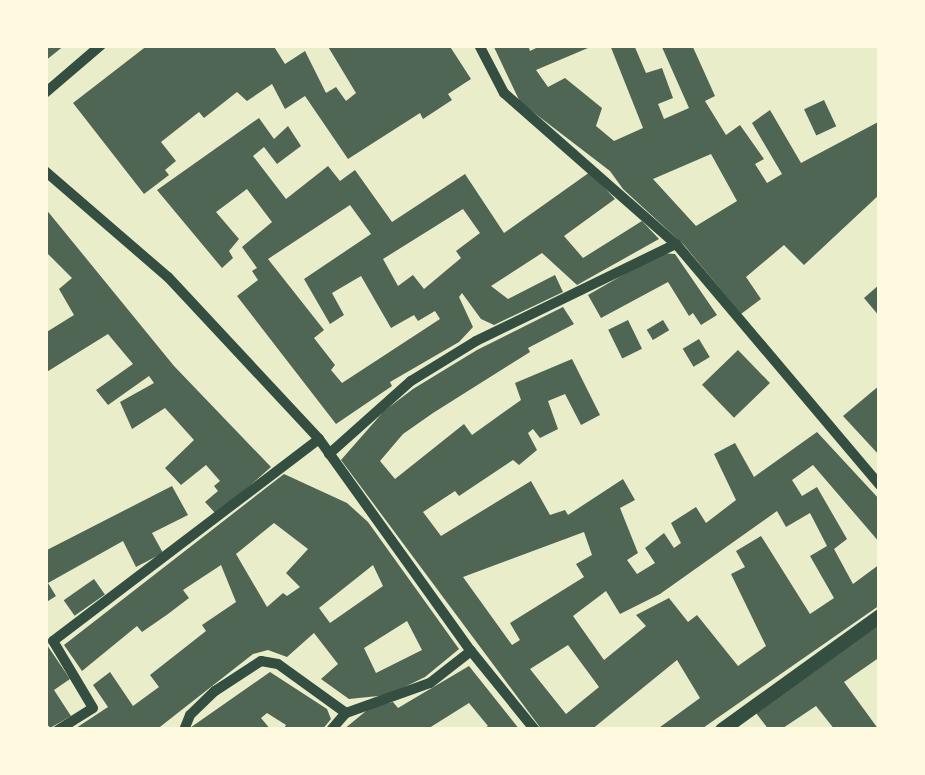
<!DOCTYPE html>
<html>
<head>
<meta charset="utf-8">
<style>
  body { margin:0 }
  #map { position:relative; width:925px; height:775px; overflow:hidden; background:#e9edc9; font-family:"Alegreya Sans",sans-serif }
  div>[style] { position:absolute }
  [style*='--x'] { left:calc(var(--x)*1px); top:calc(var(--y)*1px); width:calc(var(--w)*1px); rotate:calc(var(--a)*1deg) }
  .building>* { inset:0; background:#4f6655; transform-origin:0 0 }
  .minor>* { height:10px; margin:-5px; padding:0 5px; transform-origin:5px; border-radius:5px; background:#344e41 }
  .tertiary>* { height:14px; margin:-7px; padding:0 7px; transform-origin:7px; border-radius:7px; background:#344e41 }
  span { translate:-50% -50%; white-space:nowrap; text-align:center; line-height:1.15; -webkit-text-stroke:8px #fefae0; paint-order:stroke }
  .frame { position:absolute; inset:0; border:48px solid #fefae0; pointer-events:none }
</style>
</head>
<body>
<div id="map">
  <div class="building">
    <i style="clip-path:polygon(45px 45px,65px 45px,45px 61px)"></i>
    <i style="clip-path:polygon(148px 45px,273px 45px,285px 64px,305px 51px,326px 93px,336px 87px,346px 101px,356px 93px,327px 45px,449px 45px,471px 79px,448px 94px,452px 100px,423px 119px,420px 113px,348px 159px,305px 96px,285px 109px,272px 84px,247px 101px,237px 92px,204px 118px,199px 112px,161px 142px,176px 161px,165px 170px,169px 175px,144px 194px,73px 103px)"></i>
    <i style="clip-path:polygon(evenodd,493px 45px,528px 45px,530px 51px,542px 45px,595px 45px,536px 70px,548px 87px,565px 78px,602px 108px,596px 126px,614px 141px,643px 128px,610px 45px,634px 45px,646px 73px,662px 68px,673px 98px,658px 104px,664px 119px,689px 108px,661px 45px,692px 45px,715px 96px,705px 101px,726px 135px,740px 125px,764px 159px,755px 164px,767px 183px,782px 174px,752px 123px,770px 110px,801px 163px,880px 121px,880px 194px,804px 265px,784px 245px,746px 277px,761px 299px,741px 314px,684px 245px,623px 189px,610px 171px,520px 102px,493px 45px,711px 154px,737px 201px,696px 226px,653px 179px,711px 154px)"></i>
    <i style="left:824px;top:100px;width:29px;height:22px;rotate:65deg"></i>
    <i style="clip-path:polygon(evenodd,259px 118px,274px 139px,288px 126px,301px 146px,277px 164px,264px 147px,253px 156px,286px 199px,328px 166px,340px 181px,355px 170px,392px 222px,465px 174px,504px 233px,590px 172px,615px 199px,564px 236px,583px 258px,642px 221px,659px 239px,577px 285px,542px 253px,491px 286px,508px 299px,555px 275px,563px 292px,494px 325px,481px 319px,462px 293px,459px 297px,473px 327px,459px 342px,390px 382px,392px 386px,336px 424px,237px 296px,258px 280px,252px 271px,257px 268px,242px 247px,272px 222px,247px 189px,216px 212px,239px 239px,229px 251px,233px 258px,222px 268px,157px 190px,259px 118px,350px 205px,371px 234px,304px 279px,330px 324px,344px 315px,332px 293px,361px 276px,391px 328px,414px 315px,418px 321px,435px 311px,440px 319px,342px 383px,331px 370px,335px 365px,314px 338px,324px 330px,268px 259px,350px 205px,259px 118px,463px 209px,480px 233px,456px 251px,461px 258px,424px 289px,413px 275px,398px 286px,383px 259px,463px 209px)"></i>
    <i style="clip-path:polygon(45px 208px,174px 366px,271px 467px,217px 515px,205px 502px,218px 491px,214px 486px,220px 481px,206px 465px,181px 485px,165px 468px,194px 440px,165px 408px,132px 429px,120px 402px,154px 383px,149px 376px,108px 405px,96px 390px,133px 364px,108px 334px,45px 373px,45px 333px,74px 315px,59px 289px,72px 278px,45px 251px)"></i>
    <i style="clip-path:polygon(661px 253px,675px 254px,717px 315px,701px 325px,693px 313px,689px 316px,668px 282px,601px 318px,588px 295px)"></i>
    <i style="clip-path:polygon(880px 284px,880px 317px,864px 298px)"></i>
    <i style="clip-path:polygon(evenodd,563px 307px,574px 324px,528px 348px,530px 352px,433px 413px,403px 434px,380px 461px,395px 479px,464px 424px,472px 435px,521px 400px,515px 383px,572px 359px,600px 415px,581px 425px,565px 394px,548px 401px,558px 429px,540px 438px,533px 429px,528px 433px,537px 450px,519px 465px,513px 460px,459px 496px,455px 491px,423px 512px,441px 536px,531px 481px,550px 515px,565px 510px,568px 515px,623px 479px,635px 500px,620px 508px,638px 553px,627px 560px,637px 574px,655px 563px,645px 548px,664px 533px,674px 548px,681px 543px,671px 523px,696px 507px,706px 523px,736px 500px,714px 454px,735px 443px,754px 477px,817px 432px,880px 500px,880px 543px,813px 465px,792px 480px,802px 496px,817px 487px,847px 539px,834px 549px,853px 584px,880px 564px,880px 605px,700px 730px,656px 730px,700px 698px,677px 660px,591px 730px,542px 730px,341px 460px,384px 411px,413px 389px,477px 350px,563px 307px,777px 511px,786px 527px,810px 513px,827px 546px,810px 556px,834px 598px,810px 614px,761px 536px,736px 551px,745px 567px,731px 574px,766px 646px,738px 666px,697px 615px,688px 622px,669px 598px,636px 615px,646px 626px,604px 660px,573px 616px,606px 591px,620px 614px,660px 594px,777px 511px,563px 307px,584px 532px,592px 555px,576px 564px,584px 577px,510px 623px,520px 640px,512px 645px,463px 577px,584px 532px,563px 307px,568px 645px,599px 687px,566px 714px,530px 669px,568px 645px)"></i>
    <i style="left:628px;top:320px;width:32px;height:22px;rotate:64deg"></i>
    <i style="left:663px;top:320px;width:12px;height:19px;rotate:59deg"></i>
    <i style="left:699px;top:339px;width:21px;height:19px;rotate:59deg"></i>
    <i style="left:738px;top:350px;width:46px;height:50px;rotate:46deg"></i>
    <i style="clip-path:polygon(880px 385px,880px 456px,843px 416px)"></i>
    <i style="clip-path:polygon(evenodd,284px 474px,347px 503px,368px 522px,459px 649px,425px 677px,388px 695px,349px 699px,321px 679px,338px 664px,314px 633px,287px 657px,268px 650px,253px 654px,156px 730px,73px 730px,108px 707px,93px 685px,110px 672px,133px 706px,159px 687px,150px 675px,206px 631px,202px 625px,236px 602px,221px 565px,183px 590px,189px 598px,168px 614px,142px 632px,137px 626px,82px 671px,64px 645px,284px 474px,274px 523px,308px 549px,286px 573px,300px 587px,287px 596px,283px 593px,267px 607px,236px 554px,274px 523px,284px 474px,373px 565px,383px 586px,330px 623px,319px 608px,373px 565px,284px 474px,407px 621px,422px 650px,376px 673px,364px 648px,407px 621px)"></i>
    <i style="clip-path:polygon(172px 486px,188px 515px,152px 533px,163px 553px,136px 567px,123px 541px,48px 583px,56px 596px,45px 603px,45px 551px)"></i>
    <i style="left:94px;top:579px;width:19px;height:37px;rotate:55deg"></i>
    <i style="clip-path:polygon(880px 623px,880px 657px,844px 682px,879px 730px,835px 730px,816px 706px,780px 730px,769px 730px,756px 713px)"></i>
    <i style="clip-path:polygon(47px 645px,70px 679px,54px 690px,71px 716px,50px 728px,45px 721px)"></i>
    <i style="clip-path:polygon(469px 666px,520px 730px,482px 730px,488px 726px,469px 703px,426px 730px,343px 730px,372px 706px,393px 702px,398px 708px)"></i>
    <i style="clip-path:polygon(270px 672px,327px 709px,331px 719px,322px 730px,283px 730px,286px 725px,267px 713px,261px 718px,271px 730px,187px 730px)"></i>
  </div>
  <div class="minor">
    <i style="--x:479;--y:45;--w:54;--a:62.5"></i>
    <i style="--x:504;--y:93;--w:229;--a:41.3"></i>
    <i style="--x:676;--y:244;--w:316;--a:49.8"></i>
    <i style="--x:45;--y:93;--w:74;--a:-40.6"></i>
    <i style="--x:45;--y:171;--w:162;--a:40.8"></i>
    <i style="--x:168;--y:277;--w:221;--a:47"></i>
    <i style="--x:319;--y:439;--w:261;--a:54.4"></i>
    <i style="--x:471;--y:651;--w:102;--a:51"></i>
    <i style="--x:329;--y:454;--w:110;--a:-41.7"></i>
    <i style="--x:411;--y:381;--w:76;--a:-31.6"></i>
    <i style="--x:476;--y:341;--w:222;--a:-25.9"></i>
    <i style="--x:58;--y:730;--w:41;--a:-32.2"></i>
    <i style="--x:93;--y:708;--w:78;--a:-120.8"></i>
    <i style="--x:53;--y:641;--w:334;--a:-37.2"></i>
    <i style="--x:184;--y:730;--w:16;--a:-68"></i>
    <i style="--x:190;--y:715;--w:35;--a:-44"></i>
    <i style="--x:215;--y:691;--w:55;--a:-33.1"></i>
    <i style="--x:261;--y:661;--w:17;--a:10"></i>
    <i style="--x:278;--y:664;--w:84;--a:35.8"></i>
    <i style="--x:331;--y:730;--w:23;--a:-49"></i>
    <i style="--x:346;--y:713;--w:89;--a:-19.7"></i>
    <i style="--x:430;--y:683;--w:52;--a:-38"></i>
  </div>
  <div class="tertiary">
    <i style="--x:722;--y:730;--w:195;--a:-35.8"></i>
  </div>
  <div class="frame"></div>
</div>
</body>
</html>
